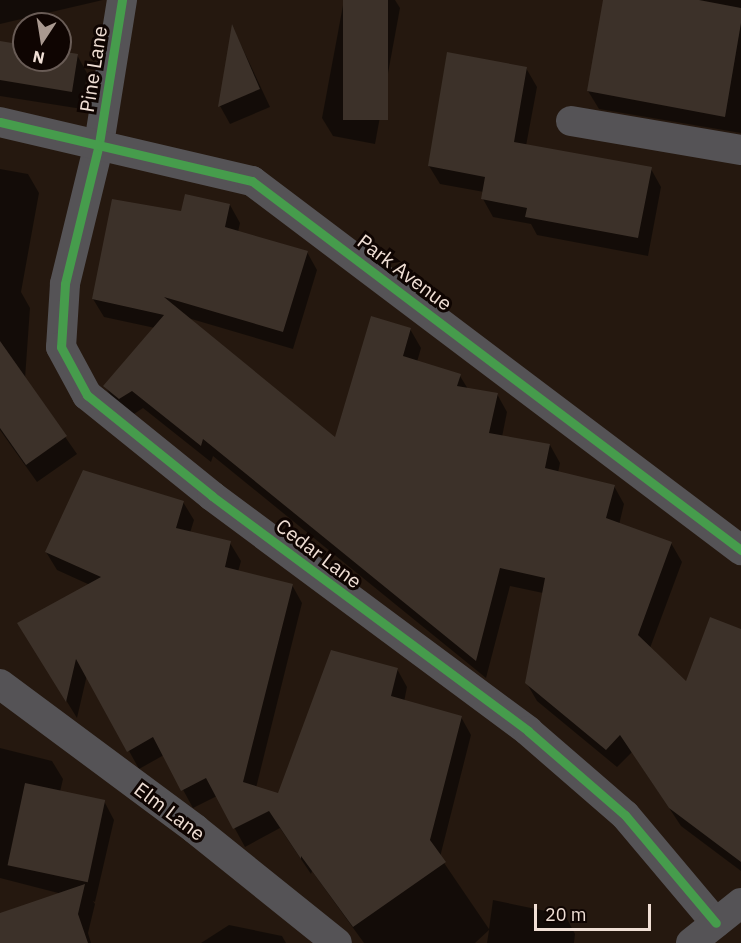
<!DOCTYPE html>
<html>
<head>
<meta charset="utf-8">
<style>
  body { margin:0 }
  #map { position:relative; width:741px; height:943px; overflow:hidden; background:#25180f; font-family:"IBM Plex Sans",sans-serif }
  div>[style] { position:absolute }
  [style*='--x'] { left:calc(var(--x)*1px); top:calc(var(--y)*1px); width:calc(var(--w)*1px); rotate:calc(var(--a)*1deg) }
  .shadow>* { inset:0; background:#0007 }
  .building>* { inset:0; background:#3c3129; transform-origin:0 0 }
  .street>* { height:30px; margin:-15px; padding:0 15px; transform-origin:15px; border-radius:15px; background:#555356 }
  .cycleway>* { height:9px; margin:-4.5px; padding:0 4.5px; transform-origin:4.5px; border-radius:4.5px; background:#469c4c }
  span { translate:-50% -50%; white-space:nowrap; text-align:center; line-height:1.15; -webkit-text-stroke:6px #0f0502; paint-order:stroke }
  .street-label { font-size:20px; color:#f0dfd5 }
  .north { position:absolute; left:12px; top:12px; width:60px; height:60px; box-sizing:border-box; background:#0f0502; border:2px solid #695c56; border-radius:50%; rotate:192deg; font-size:16px; font-weight:700; line-height:24px; text-align:center; color:#f0dfd5 }
  .north::after { content:''; display:block; margin:auto; width:21px; height:27px; background:#a99990; clip-path:polygon(50% 0,100% 100%,50% 72%,0 100%) }
  .scale { position:absolute; left:534px; top:904px; width:117px; height:27px; box-sizing:border-box; border:3px solid #f0dfd5; border-top:0; padding-left:8px; font-size:18px; line-height:21px; white-space:nowrap; color:#f0dfd5; -webkit-text-stroke:4px #0f0502; paint-order:stroke }
</style>
</head>
<body>
<div id="map">
  <div class="shadow">
    <i style="clip-path:polygon(0 0,103px 0,0 24px)"></i>
    <i style="clip-path:polygon(344px 0,395px 0,400px 8px,375px 144px,333px 136px,322px 118px)"></i>
    <i style="clip-path:polygon(604px 0,741px 0,741px 133px,599px 109px,588px 91px)"></i>
    <i style="clip-path:polygon(233px 28px,270px 107px,230px 124px,220px 106px)"></i>
    <i style="clip-path:polygon(0 42px,24px 46px,24px 60px,60px 60px,60px 52px,77px 55px,87px 73px,82px 109px,0 96px)"></i>
    <i style="clip-path:polygon(526px 68px,537px 87px,526px 146px,651px 169px,661px 187px,648px 256px,537px 235px,531px 224px,493px 217px,483px 199px,484px 192px,440px 184px,429px 166px)"></i>
    <i style="clip-path:polygon(0 169px,28px 174px,39px 193px,21px 292px,30px 308px,25px 379px,77px 454px,37px 482px,0 430px)"></i>
    <i style="clip-path:polygon(230px 205px,240px 223px,238px 232px,307px 252px,317px 270px,293px 349px,188px 318px,335px 440px,410px 329px,421px 348px,417px 362px,460px 376px,468px 389px,497px 394px,507px 412px,502px 437px,550px 445px,560px 463px,558px 473px,614px 486px,624px 504px,619px 525px,671px 543px,682px 562px,650px 648px,687px 684px,741px 630px,741px 871px,681px 826px,632px 752px,617px 767px,537px 701px,526px 682px,543px 593px,510px 586px,486px 678px,213px 456px,211px 462px,143px 408px,131px 416px,116px 404px,105px 386px,155px 328px,104px 317px,93px 299px,182px 213px)"></i>
    <i style="clip-path:polygon(183px 502px,194px 520px,190px 533px,230px 543px,241px 561px,238px 572px,292px 585px,302px 603px,256px 788px,279px 795px,397px 669px,407px 687px,404px 702px,461px 717px,471px 735px,440px 857px,489px 929px,493px 900px,565px 915px,575px 934px,574px 943px,487px 943px,489px 930px,475px 943px,364px 943px,312px 871px,311px 874px,280px 828px,245px 847px,217px 796px,193px 808px,164px 755px,139px 769px,87px 675px,77px 718px,30px 642px,90px 585px,57px 570px,46px 552px)"></i>
    <i style="clip-path:polygon(0 748px,52px 761px,63px 779px,60px 792px,104px 801px,114px 820px,95px 902px,93px 901px,95px 904px,88px 933px,91px 943px,0 943px,0 914px,62px 894px,0 878px)"></i>
    <i style="clip-path:polygon(229px 925px,282px 936px,286px 943px,201px 943px)"></i>
  </div>
  <div class="building">
    <i style="left:343px;top:0;width:45px;height:120px"></i>
    <i style="clip-path:polygon(603px 0,699px 0,741px 8px,741px 23px,725px 117px,587px 91px)"></i>
    <i style="clip-path:polygon(232px 24px,260px 89px,218px 107px)"></i>
    <i style="clip-path:polygon(0 41px,24px 45px,24px 60px,60px 60px,60px 51px,78px 54px,72px 92px,0 80px)"></i>
    <i style="clip-path:polygon(447px 52px,527px 67px,514px 142px,652px 167px,638px 238px,525px 217px,527px 208px,481px 199px,485px 177px,428px 166px)"></i>
    <i style="clip-path:polygon(185px 194px,230px 204px,225px 227px,308px 251px,283px 332px,164px 297px,335px 437px,371px 316px,411px 328px,403px 356px,461px 374px,457px 386px,498px 393px,489px 433px,550px 444px,545px 468px,615px 485px,606px 518px,672px 542px,638px 635px,686px 681px,710px 617px,741px 629px,741px 862px,669px 808px,620px 735px,606px 750px,525px 683px,545px 578px,500px 568px,476px 661px,203px 439px,201px 446px,132px 391px,119px 399px,103px 386px,164px 315px,92px 299px,112px 199px,181px 211px)"></i>
    <i style="clip-path:polygon(0 341px,67px 436px,26px 465px,0 428px)"></i>
    <i style="clip-path:polygon(83px 470px,184px 501px,176px 528px,231px 541px,225px 567px,293px 584px,243px 782px,278px 793px,331px 650px,398px 668px,391px 696px,462px 716px,430px 840px,446px 862px,353px 927px,301px 856px,301px 859px,269px 811px,233px 829px,206px 778px,181px 791px,153px 737px,127px 752px,76px 659px,66px 702px,17px 623px,101px 577px,45px 552px)"></i>
    <i style="left:25px;top:783px;width:82px;height:84px;rotate:12deg"></i>
    <i style="clip-path:polygon(85px 884px,78px 914px,88px 943px,0 943px,0 913px)"></i>
  </div>
  <div class="street">
    <i style="--x:122;--y:0;--w:146;--a:99.1"></i>
    <i style="--x:99;--y:144;--w:144;--a:103.7"></i>
    <i style="--x:65;--y:284;--w:63;--a:93.6"></i>
    <i style="--x:61;--y:347;--w:55;--a:61.6"></i>
    <i style="--x:87;--y:395;--w:161;--a:38.9"></i>
    <i style="--x:212;--y:496;--w:394;--a:36.6"></i>
    <i style="--x:528;--y:731;--w:128;--a:40.9"></i>
    <i style="--x:625;--y:815;--w:141;--a:49.9"></i>
    <i style="--x:571;--y:121;--w:172;--a:9.7"></i>
    <i style="--x:0;--y:122;--w:259;--a:13.2"></i>
    <i style="--x:252;--y:181;--w:613;--a:37.04"></i>
    <i style="--x:0;--y:684;--w:243;--a:36.6"></i>
    <i style="--x:195;--y:829;--w:182;--a:38.8"></i>
    <i style="--x:691;--y:943;--w:64;--a:-38.7"></i>
  </div>
  <div class="cycleway">
    <i style="--x:122;--y:0;--w:146;--a:99.1"></i>
    <i style="--x:99;--y:144;--w:144;--a:103.7"></i>
    <i style="--x:65;--y:284;--w:63;--a:93.6"></i>
    <i style="--x:61;--y:347;--w:55;--a:61.6"></i>
    <i style="--x:87;--y:395;--w:161;--a:38.9"></i>
    <i style="--x:212;--y:496;--w:394;--a:36.6"></i>
    <i style="--x:528;--y:731;--w:128;--a:40.9"></i>
    <i style="--x:625;--y:815;--w:141;--a:49.9"></i>
    <i style="--x:0;--y:122;--w:259;--a:13.2"></i>
    <i style="--x:252;--y:181;--w:613;--a:37.04"></i>
  </div>
  <div class="street-label">
    <span style="left:93px;top:69px;rotate:-81deg">Pine Lane</span>
    <span style="left:405px;top:272px;rotate:37deg">Park Avenue</span>
    <span style="left:319px;top:553px;rotate:37deg">Cedar Lane</span>
    <span style="left:170px;top:811px;rotate:37deg">Elm Lane</span>
  </div>
  <div class="north">N</div>
  <div class="scale">20 m</div>
</div>
</body>
</html>
